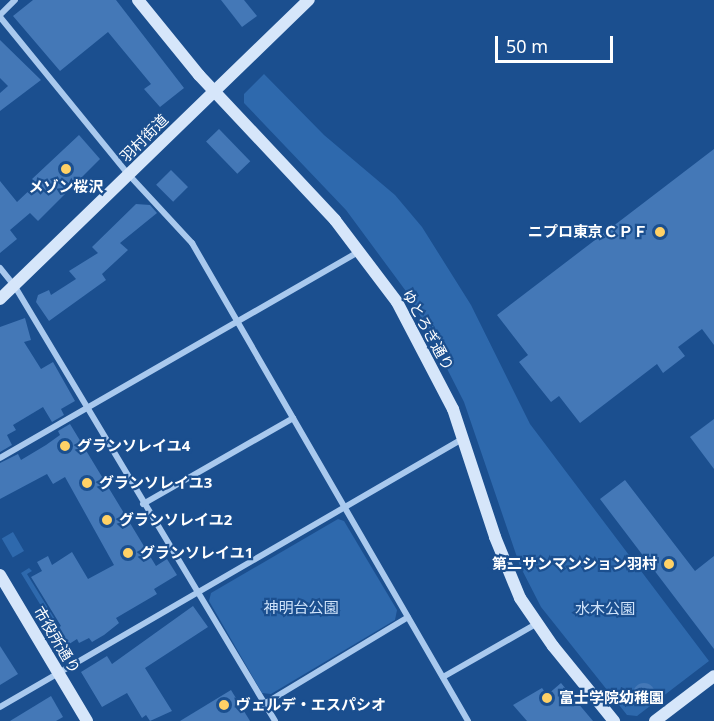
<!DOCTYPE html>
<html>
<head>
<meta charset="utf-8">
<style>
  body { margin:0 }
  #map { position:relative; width:714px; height:721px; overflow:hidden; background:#1b4f8f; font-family:"Noto Sans","Noto Sans JP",sans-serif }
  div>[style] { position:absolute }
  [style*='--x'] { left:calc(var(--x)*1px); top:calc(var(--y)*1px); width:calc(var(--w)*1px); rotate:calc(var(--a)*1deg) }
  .green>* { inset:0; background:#2e69ad; transform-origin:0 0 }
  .building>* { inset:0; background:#4478b7; transform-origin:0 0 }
  .round { border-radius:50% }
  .street>* { height:6px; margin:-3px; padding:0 3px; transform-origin:3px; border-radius:3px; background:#a9c9ee }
  .secondary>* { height:12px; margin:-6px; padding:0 6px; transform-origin:6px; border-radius:6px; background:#d6e6fa }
  .dots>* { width:16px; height:16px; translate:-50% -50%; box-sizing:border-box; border:3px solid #1b4f8f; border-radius:50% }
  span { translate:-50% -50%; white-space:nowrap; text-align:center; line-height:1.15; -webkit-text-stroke:4.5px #1b4f8f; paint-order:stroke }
  .street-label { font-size:15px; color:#fff }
  .poi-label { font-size:15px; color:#fff; font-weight:700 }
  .right { translate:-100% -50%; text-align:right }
  .left { translate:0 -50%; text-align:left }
  .park-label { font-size:15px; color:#cfe3fa }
  .scale { position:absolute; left:495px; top:36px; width:118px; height:27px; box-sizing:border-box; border:3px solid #fff; border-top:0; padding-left:8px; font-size:18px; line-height:21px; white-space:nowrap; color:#fff; -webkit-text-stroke:4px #1b4f8f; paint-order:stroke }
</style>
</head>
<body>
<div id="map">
  <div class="green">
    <i style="clip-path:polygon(264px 74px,324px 135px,395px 195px,422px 227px,471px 305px,530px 424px,709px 661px,637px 716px,627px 715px,541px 607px,520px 566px,464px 402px,411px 298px,346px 210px,244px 103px,244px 94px)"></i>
    <i style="clip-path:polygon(338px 519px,344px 521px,397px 610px,395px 620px,271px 694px,262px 693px,209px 601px,211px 593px)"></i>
    <i style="left:13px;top:532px;width:22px;height:13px;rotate:60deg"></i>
    <i style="clip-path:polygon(29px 568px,32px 571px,27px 574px,56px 621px,52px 624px,21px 573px)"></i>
  </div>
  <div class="building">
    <i style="clip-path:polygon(33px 0,116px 0,184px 88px,160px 107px,144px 89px,151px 84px,108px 32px,60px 71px,13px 16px)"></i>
    <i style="clip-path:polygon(221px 0,244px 0,257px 16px,242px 27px)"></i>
    <i style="clip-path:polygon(0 40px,41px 80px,0 111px,0 93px,8px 86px,0 78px)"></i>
    <i style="left:219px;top:129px;width:45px;height:18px;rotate:46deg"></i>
    <i style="clip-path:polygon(79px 135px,100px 159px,38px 221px,30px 213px,10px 230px,17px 239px,0 253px,0 181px,17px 202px,36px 184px,32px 179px)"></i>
    <i style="clip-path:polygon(714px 149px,714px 345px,702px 329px,678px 347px,685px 356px,663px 373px,657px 364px,580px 423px,559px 396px,551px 402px,519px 362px,528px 355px,497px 315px)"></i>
    <i style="left:171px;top:170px;width:24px;height:21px;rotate:45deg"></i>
    <i style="clip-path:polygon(136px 204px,150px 205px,157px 213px,120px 243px,128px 250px,102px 274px,106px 280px,49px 321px,36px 302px,38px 295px,49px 290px,51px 295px,76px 279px,69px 271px,98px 253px,92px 247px)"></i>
    <i style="clip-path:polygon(25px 318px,31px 340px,24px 342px,41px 369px,53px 362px,75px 401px,61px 409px,64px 415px,52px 422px,43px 407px,13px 425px,16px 430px,7px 435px,12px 445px,0 452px,0 327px)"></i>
    <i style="clip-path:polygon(714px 419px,714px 469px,690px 437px)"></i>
    <i style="clip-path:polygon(70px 424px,156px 566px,167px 559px,177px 575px,154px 589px,157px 594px,116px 618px,119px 623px,104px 635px,92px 642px,89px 638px,79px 643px,77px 639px,66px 646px,56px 629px,61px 626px,31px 577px,42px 571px,37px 562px,48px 556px,52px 565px,72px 552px,88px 579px,114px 565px,65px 477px,53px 484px,47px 474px,0 499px,0 463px,18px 454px,21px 460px,46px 445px,60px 435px,58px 431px)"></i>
    <i style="clip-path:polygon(625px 480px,695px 571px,714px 556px,714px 649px,600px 499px)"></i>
    <i style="clip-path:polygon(193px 606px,208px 627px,145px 668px,172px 711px,150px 721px,146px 715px,142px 718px,127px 693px,102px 707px,81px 672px,107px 656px,112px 664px)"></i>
    <i style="clip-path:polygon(0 646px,18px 674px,0 685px)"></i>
    <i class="round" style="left:633px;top:683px;width:22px;height:22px"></i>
    <i style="clip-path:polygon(561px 683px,593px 721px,527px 721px,513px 705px,542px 688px,547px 695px)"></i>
    <i style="clip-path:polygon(231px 690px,250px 721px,180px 721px)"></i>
    <i style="clip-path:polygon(51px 696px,63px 717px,56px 721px,10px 721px)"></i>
  </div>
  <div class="street">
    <i style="--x:0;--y:15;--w:21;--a:-45"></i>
    <i style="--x:0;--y:17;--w:204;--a:50.8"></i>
    <i style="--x:129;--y:175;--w:93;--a:47.2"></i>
    <i style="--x:192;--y:243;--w:552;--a:60"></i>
    <i style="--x:0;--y:268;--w:22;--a:51"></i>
    <i style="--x:14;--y:285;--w:508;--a:59.09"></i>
    <i style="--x:0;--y:458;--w:415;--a:-29.9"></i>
    <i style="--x:143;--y:504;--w:173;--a:-29.8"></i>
    <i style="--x:443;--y:677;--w:107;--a:-29.7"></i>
    <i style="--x:264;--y:704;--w:168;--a:-31.1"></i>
    <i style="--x:0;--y:707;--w:536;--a:-30.1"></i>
  </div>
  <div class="secondary">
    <i style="--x:138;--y:0;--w:97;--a:50.9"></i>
    <i style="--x:199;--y:75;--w:199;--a:46.8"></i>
    <i style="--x:335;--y:220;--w:103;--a:52.9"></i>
    <i style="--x:397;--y:302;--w:121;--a:62.4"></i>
    <i style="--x:453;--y:409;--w:135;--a:71.8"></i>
    <i style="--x:495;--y:537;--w:66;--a:67.7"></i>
    <i style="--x:520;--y:598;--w:58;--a:55.5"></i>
    <i style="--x:553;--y:646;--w:97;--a:50.9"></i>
    <i style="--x:0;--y:299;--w:430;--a:-44.1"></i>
    <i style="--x:0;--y:575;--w:170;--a:59.2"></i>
    <i style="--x:655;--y:721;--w:74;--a:-37.3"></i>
  </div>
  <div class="dots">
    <i style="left:66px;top:169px;background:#ffd166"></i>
    <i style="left:660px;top:232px;background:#ffd166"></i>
    <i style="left:65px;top:446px;background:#ffd166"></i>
    <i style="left:87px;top:483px;background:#ffd166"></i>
    <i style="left:107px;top:520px;background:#ffd166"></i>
    <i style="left:128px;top:553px;background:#ffd166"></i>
    <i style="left:669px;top:564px;background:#ffd166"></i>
    <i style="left:547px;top:698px;background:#ffd166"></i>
    <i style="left:224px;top:705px;background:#ffd166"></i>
  </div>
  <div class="street-label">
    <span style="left:144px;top:138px;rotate:-45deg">羽村街道</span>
    <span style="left:428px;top:330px;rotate:61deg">ゆとろぎ通り</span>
    <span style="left:57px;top:640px;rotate:59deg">市役所通り</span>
  </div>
  <div class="poi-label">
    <span style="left:66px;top:187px">メゾン桜沢</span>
    <span class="right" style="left:648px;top:232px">ニプロ東京ＣＰＦ</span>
    <span class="left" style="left:77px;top:446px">グランソレイユ4</span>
    <span class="left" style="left:99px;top:483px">グランソレイユ3</span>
    <span class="left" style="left:119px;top:520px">グランソレイユ2</span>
    <span class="left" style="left:140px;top:553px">グランソレイユ1</span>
    <span class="right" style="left:657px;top:564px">第二サンマンション羽村</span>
    <span class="left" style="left:559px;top:698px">富士学院幼稚園</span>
    <span class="left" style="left:236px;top:705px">ヴェルデ・エスパシオ</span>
  </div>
  <div class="park-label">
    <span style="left:301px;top:608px">神明台公園</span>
    <span style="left:605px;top:609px">水木公園</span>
  </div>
  <div class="scale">50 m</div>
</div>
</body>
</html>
